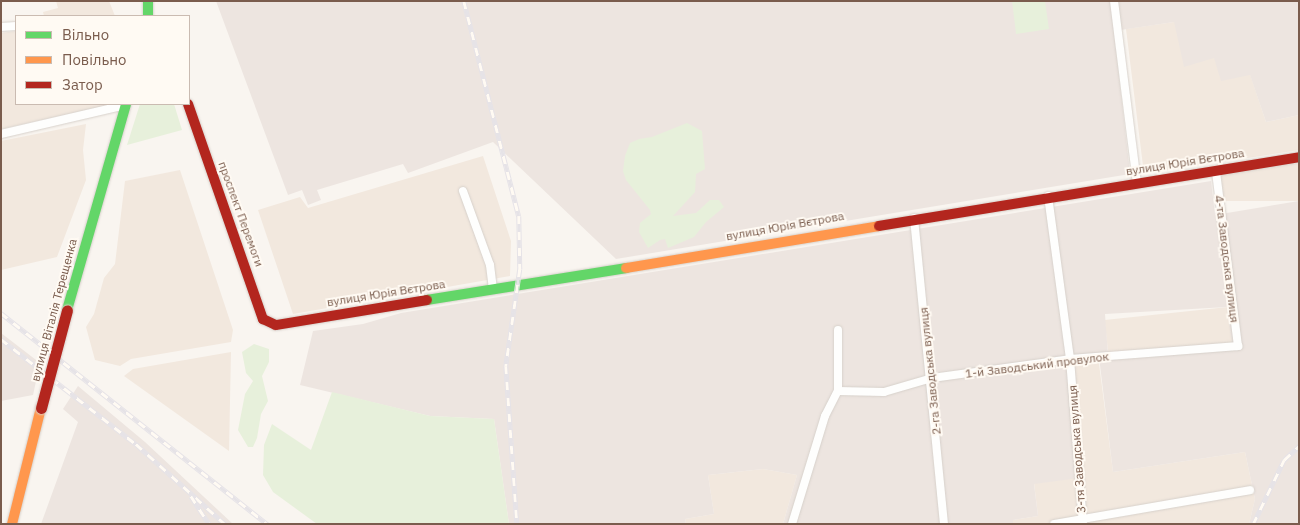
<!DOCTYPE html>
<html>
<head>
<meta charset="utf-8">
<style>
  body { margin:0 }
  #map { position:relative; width:1300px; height:525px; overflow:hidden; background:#f9f5f0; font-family:"IBM Plex Sans",sans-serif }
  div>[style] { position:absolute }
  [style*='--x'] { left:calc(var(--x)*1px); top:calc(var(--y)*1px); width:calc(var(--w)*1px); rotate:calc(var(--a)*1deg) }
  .residential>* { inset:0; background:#f2e8de; transform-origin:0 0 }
  .industrial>* { inset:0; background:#ede5e0 }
  .green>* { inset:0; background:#e7f0db }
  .roads { filter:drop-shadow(0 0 1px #d7d1cb) drop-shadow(0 0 1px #d7d1cb) }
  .street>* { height:8px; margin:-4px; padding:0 4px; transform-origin:4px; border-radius:4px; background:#fefefd }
  .fast>* { height:10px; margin:-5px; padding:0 5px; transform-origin:5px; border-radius:5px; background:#63d668 }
  .slow>* { height:10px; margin:-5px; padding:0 5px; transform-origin:5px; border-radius:5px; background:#ff974d }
  .jam>* { height:10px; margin:-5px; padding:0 5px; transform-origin:5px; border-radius:5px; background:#b3261e }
  .rail>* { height:4.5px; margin-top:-2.25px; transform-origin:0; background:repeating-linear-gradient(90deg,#fffaf3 0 8px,#e6e3e7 0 16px); box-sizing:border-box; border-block:1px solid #e6e3e7 }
  .bridges { filter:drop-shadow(0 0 1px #dad1cc) drop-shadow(0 0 1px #dad1cc) }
  .jam-bridge>* { height:11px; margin:-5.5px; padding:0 5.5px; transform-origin:5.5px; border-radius:5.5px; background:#b3261e }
  span { translate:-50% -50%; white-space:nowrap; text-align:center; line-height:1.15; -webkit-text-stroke:4px #fffaf3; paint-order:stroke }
  .street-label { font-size:12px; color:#7a5c4d }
  .frame { position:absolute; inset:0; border:2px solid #7a5c4d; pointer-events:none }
  .legend { position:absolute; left:15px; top:15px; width:175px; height:90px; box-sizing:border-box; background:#fffaf3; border:1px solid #cabbb1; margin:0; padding:6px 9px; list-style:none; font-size:15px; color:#7a5c4d }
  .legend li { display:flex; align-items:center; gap:10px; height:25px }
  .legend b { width:25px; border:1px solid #cabbb1 }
</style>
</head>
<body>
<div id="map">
  <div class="residential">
    <i style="clip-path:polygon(56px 1px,109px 1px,115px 16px,44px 16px,43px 12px,58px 8px)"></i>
    <i style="clip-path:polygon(1174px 22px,1214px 58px,1250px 74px,1266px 122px,1299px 115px,1299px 150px,1144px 174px,1126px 29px)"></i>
    <i style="clip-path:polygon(16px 31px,16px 104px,109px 105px,1px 129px,1px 33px)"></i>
    <i style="clip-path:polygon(86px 124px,83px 150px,86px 180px,57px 257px,1px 270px,1px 141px)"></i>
    <i style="clip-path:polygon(483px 156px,511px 241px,510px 276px,293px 314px,258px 210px,300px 197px,308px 208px)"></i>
    <i style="left:1299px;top:164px;width:37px;height:78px;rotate:90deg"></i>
    <i style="clip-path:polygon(180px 170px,233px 330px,231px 342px,131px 359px,120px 366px,95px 360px,86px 327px,94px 314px,104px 278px,115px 264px,125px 181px)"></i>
    <i style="left:1228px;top:307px;width:39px;height:124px;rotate:84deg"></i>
    <i style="clip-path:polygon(231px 352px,229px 451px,124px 376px,133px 369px)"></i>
    <i style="clip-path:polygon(1098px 356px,1113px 472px,1245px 452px,1255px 499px,1249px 524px,1013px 524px,1013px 520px,1038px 516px,1034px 483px,1070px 359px)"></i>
    <i style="clip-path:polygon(763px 469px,797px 475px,783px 524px,686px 524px,685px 519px,714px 514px,708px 475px)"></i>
  </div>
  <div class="industrial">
    <i style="clip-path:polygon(216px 1px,1299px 1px,1299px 115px,1266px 122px,1250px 75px,1221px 81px,1214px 58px,1184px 67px,1174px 22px,1114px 31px,1130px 174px,616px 259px,493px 142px,408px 173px,403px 164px,317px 190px,321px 200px,308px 205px,302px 190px,288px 195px)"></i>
    <i style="clip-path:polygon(evenodd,1211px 181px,1215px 215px,1299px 201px,1299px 524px,1249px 524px,1255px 499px,1245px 452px,1113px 472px,1099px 357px,1071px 359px,1079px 478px,1034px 484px,1038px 516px,1013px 520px,1013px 524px,783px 524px,797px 475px,763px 469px,708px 475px,714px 514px,685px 519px,686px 524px,509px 524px,494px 419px,430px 416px,300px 385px,313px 331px,363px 324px,401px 313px,1211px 181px,1227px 307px,1232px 346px,1108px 355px,1105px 314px,1227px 307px)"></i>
    <i style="clip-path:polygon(1px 333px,40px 363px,33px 395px,1px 401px)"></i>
    <i style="clip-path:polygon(78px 386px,145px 442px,233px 524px,41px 524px,78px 422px,63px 409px)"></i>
  </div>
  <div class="green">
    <i style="clip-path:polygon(1012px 1px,1045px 1px,1049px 29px,1016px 34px)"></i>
    <i style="clip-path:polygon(140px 104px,174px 104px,182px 130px,127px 145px)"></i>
    <i style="clip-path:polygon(687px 123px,702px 131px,705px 169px,696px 174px,695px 192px,673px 216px,696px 213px,710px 200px,719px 200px,724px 207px,706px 222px,694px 237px,668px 248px,665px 239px,660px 240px,648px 248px,639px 232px,640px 223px,651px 214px,650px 210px,626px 180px,623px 171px,625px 156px,630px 143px,639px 139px,652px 137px)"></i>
    <i style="clip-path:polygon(254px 344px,269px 349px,269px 362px,262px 376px,268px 401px,261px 414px,257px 438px,253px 447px,248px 447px,238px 430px,245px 394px,253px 381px,246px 373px,242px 352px)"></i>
    <i style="clip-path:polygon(332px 392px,430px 416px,494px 419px,509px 524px,317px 524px,273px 492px,263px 475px,264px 445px,272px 424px,311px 450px)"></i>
  </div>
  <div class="roads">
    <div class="street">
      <i style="--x:1114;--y:1;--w:184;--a:82.8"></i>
      <i style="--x:1;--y:27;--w:15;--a:-4"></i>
      <i style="--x:1;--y:134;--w:128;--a:-13.1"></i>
      <i style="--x:463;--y:191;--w:79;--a:70"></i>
      <i style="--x:490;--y:265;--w:24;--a:83"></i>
      <i style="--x:1048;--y:196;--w:164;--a:82.3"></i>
      <i style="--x:1070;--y:359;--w:166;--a:85.5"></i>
      <i style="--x:914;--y:218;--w:307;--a:84.4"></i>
      <i style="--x:838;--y:391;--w:46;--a:1.2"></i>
      <i style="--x:884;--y:392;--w:50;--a:-16.3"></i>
      <i style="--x:932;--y:378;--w:139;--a:-7.8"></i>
      <i style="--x:1070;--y:359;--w:169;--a:-4.4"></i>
      <i style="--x:1238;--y:346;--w:175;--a:-97.2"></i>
      <i style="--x:792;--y:524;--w:113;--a:-73"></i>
      <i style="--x:825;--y:416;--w:28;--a:-63"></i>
      <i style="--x:838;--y:391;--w:61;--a:-90"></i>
      <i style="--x:1054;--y:524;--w:199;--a:-9.8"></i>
    </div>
    <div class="fast">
      <i style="--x:148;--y:1;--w:15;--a:90"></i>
      <i style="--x:427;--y:300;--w:202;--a:-9.1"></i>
      <i style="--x:67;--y:310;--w:214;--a:-74"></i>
    </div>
    <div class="slow">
      <i style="--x:626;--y:268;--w:256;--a:-9.4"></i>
      <i style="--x:12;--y:524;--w:120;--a:-76"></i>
    </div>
    <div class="jam">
      <i style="--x:188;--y:104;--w:228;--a:70.8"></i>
      <i style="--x:263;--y:319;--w:14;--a:25"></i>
      <i style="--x:276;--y:325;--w:153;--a:-9.4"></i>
      <i style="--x:879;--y:226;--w:426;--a:-9.3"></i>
    </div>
  </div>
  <div class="rail">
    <i style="--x:464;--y:1;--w:222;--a:75.7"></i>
    <i style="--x:519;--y:216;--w:53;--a:88.9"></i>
    <i style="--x:520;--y:269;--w:98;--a:98.2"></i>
    <i style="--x:506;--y:366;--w:158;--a:86"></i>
    <i style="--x:1;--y:313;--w:340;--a:38.4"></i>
    <i style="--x:1;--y:339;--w:171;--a:37.9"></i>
    <i style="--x:136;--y:444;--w:120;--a:42"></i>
    <i style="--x:191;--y:496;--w:33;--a:57"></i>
    <i style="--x:1253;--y:524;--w:71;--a:-64.2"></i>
    <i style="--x:1284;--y:460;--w:21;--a:-43"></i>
  </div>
  <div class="bridges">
    <div class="jam-bridge">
      <i style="--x:41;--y:408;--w:101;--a:-75.1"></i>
    </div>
  </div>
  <div class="street-label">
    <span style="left:1185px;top:162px;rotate:-9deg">вулиця Юрія Вєтрова</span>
    <span style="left:241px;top:214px;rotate:70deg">проспект Перемоги</span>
    <span style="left:785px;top:226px;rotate:-10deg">вулиця Юрія Вєтрова</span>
    <span style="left:1227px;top:259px;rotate:83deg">4-та Заводська вулиця</span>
    <span style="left:386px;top:293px;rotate:-9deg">вулиця Юрія Вєтрова</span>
    <span style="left:54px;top:310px;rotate:-75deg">вулиця Віталія Терещенка</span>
    <span style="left:1037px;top:365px;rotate:-7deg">1-й Заводський провулок</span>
    <span style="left:930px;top:371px;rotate:-96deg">2-га Заводська вулиця</span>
    <span style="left:1077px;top:449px;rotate:-94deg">3-тя Заводська вулиця</span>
  </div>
  <div class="frame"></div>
  <ul class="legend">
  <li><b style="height:6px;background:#63d668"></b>Вільно</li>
  <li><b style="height:6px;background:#ff974d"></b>Повільно</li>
  <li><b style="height:6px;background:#b3261e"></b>Затор</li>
  </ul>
</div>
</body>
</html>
